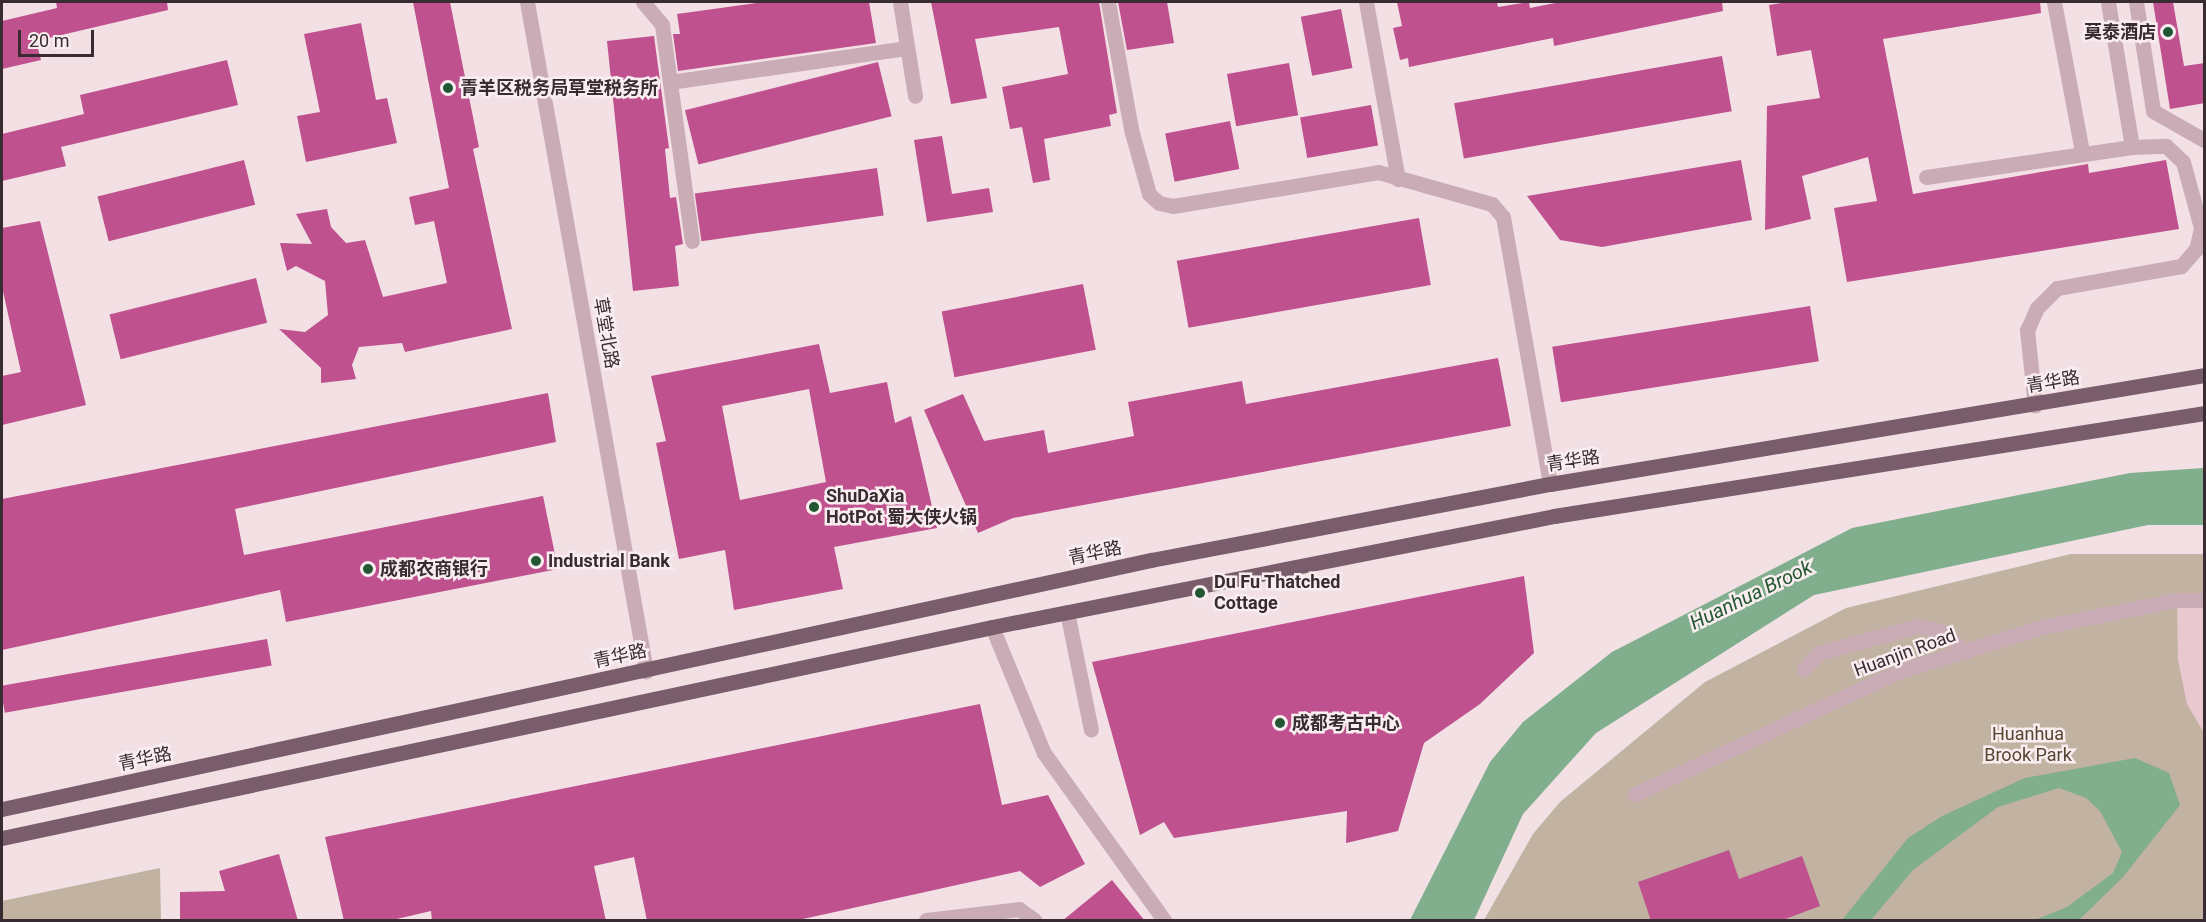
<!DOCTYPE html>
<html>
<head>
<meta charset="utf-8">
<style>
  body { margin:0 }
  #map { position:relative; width:2206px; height:922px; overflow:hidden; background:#f2e0e5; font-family:Roboto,"Noto Sans SC",sans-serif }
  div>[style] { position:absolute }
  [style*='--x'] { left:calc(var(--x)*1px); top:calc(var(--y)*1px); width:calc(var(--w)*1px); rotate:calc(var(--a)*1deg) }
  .green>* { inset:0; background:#c1b2a1 }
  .plaza>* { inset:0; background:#e9c8d0 }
  .water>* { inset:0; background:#81ae8c }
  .building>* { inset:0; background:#bf518e; transform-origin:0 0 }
  .minor>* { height:15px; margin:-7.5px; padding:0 7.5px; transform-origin:7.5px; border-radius:7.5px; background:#caacb6 }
  .major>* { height:15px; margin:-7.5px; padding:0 7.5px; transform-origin:7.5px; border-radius:7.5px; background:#795d6a }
  .dots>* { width:16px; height:16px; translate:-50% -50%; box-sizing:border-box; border:3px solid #f9edf0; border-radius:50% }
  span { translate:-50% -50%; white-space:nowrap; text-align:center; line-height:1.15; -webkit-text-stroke:5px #f9edf0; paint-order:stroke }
  .poi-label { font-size:18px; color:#382b31; font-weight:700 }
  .right { translate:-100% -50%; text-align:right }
  .left { translate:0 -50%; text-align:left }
  .street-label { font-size:18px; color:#382b31 }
  .park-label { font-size:18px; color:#554530 }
  .water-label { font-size:20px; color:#225831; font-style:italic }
  .frame { position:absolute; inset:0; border:3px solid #382b31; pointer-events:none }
  .scale { position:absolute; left:18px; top:30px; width:76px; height:27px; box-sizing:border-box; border:3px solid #382b31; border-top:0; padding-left:8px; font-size:18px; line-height:21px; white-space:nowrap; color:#382b31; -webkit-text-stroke:4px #f9edf0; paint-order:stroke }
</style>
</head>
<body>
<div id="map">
  <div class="green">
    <i style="clip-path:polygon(2071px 554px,2204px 554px,2204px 920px,1484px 920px,1533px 834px,1560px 802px,1705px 682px,1846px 608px)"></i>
    <i style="clip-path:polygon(160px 868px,161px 920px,2px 920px,2px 901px)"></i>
  </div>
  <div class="plaza">
    <i style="clip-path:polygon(2177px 600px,2204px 600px,2204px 733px,2187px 704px,2178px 660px)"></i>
  </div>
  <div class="water">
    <i style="clip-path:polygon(2204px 468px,2204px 525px,2148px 525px,1814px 595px,1596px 733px,1523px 814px,1474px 920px,1410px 920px,1490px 762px,1523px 722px,1612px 652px,1852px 528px,2130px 473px)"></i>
    <i style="clip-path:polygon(2135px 758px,2169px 773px,2180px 805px,2123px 877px,2079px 920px,2035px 920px,2067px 907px,2113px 873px,2122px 852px,2100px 811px,2086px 798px,2059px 788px,1998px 807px,1913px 870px,1871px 920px,1842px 920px,1908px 838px,1942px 816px,2025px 778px)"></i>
  </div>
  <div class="building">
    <i style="clip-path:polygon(56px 2px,167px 2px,168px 10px,36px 41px,41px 60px,2px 69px,2px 21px,57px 8px)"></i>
    <i style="clip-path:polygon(413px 2px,450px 2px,479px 147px,473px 149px,512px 329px,405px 352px,402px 343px,359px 347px,352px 365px,356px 379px,321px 383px,321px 368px,279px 329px,305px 332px,328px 315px,325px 281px,296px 266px,287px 271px,280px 243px,312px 244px,296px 214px,327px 209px,331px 227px,346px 243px,365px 240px,383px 297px,447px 283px,434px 221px,415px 225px,409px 197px,449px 188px)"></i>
    <i style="clip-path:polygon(764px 2px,869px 2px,876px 43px,678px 71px,673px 34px,680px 34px,677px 14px)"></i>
    <i style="clip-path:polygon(931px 2px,1099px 2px,1117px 113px,1109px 115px,1111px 126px,1044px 139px,1050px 180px,1033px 183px,1022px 127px,1010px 129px,1002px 87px,1068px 74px,1059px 27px,975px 39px,987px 98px,951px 104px)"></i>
    <i style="clip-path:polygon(1118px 2px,1167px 2px,1174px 43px,1127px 50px)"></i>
    <i style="clip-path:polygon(1397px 2px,1497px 2px,1498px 7px,1529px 2px,1530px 8px,1560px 2px,1722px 2px,1723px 11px,1554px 46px,1553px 38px,1409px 67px,1408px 58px,1400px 60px,1393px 28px,1402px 26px)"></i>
    <i style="clip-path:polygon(1788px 2px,2040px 2px,2041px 13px,1883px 39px,1913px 194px,2088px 164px,2089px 173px,2166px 160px,2179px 229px,1847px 282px,1834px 208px,1877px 201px,1868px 157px,1802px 176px,1811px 219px,1765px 230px,1767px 106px,1820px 98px,1811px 50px,1777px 56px,1769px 5px)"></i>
    <i style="clip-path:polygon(2153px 2px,2173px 2px,2184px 66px,2205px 63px,2205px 103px,2170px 109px)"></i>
    <i style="left:1341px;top:9px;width:60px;height:41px;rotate:79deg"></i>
    <i style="clip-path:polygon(361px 23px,376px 100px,387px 98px,397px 143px,306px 162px,297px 116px,320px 112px,304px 34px)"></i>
    <i style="clip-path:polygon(654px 36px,669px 148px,665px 149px,670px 198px,676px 197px,683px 244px,675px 246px,679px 286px,633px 291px,607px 41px)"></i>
    <i style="left:1722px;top:56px;width:56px;height:272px;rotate:80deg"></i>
    <i style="clip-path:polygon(227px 60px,238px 105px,61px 147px,66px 166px,2px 181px,2px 134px,84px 114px,80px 95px)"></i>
    <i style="left:878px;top:62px;width:56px;height:199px;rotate:76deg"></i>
    <i style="left:1289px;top:63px;width:53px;height:63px;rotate:80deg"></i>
    <i style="left:1371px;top:105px;width:41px;height:72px;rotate:80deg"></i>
    <i style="left:1230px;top:121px;width:49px;height:66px;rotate:79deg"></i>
    <i style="clip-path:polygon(942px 136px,952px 194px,989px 188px,993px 212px,927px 222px,914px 140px)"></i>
    <i style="left:244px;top:160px;width:46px;height:151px;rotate:76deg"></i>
    <i style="clip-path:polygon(1741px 160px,1752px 220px,1602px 247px,1560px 240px,1527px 196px)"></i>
    <i style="left:877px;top:168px;width:48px;height:184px;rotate:82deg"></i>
    <i style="left:1419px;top:218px;width:68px;height:246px;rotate:80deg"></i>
    <i style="clip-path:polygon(40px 221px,86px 405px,2px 425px,2px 376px,21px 372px,2px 287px,2px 228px)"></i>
    <i style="left:256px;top:278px;width:46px;height:151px;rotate:76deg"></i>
    <i style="left:1083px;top:284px;width:67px;height:144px;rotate:79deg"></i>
    <i style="left:1810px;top:306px;width:56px;height:261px;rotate:81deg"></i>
    <i style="clip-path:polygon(evenodd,819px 344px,830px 393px,887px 382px,895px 423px,911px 416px,937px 528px,834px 547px,843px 589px,734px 610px,725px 550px,679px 559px,656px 443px,666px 441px,651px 376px,819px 344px,809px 389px,826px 482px,740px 500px,722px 406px,809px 389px)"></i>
    <i style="clip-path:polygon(1498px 358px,1511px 426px,1013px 518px,978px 533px,924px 410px,963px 394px,984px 441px,1044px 430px,1048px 453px,1134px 436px,1128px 402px,1242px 381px,1246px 404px)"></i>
    <i style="clip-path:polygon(548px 393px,556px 442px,235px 509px,244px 555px,543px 496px,558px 569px,286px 622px,280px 590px,2px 650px,2px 499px)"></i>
    <i style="clip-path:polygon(1524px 576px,1534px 653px,1480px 704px,1424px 743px,1398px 831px,1346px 843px,1347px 811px,1174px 838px,1164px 822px,1140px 835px,1092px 662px)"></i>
    <i style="left:267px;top:639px;width:27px;height:271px;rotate:80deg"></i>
    <i style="clip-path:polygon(980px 704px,1002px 805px,1048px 795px,1085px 864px,1040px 887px,1020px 871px,794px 921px,647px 921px,634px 857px,594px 866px,606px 921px,432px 921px,431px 911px,388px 921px,344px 921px,325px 837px)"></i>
    <i style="clip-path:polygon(1729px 850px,1739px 879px,1802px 856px,1820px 906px,1780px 921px,1651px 921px,1638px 882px)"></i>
    <i style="clip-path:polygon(279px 854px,298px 921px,180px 921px,180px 892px,225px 891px,219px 871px)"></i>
    <i style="clip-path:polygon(1112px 880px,1145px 921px,1062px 921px,1106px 885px)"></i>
  </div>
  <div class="minor">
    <i style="--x:527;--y:2;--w:680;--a:79.91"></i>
    <i style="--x:643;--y:2;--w:30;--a:50"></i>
    <i style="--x:662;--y:25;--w:218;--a:82.1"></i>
    <i style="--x:900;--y:2;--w:95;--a:80.9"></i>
    <i style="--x:1108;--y:2;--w:129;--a:79.7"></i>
    <i style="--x:1131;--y:129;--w:67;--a:74.5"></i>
    <i style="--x:1149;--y:194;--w:13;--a:42"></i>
    <i style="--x:1159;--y:203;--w:14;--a:12"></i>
    <i style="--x:1173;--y:206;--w:208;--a:-9.4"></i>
    <i style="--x:1378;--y:172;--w:118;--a:15.7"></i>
    <i style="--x:1492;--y:204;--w:17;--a:50"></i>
    <i style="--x:1503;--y:217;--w:271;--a:80"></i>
    <i style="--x:1366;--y:2;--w:180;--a:79.8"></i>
    <i style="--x:2054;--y:2;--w:152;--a:79.4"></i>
    <i style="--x:2108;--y:2;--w:147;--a:80.6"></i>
    <i style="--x:2136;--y:2;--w:110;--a:81.1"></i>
    <i style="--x:2153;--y:111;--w:59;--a:29.6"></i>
    <i style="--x:670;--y:82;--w:238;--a:-8.2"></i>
    <i style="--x:1926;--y:177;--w:208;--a:-8.3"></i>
    <i style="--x:2132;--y:147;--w:34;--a:-2"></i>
    <i style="--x:2166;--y:146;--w:23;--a:43"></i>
    <i style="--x:2183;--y:162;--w:68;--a:74.7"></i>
    <i style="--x:2201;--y:228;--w:22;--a:103"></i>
    <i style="--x:2196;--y:249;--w:23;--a:131"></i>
    <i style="--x:2181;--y:266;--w:126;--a:169.9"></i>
    <i style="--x:2057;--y:288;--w:28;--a:135"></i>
    <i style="--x:2037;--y:308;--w:24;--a:114"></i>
    <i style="--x:2027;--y:330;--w:76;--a:84"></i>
    <i style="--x:1067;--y:612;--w:120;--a:78.5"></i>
    <i style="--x:992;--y:627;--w:136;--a:67.6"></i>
    <i style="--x:1044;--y:753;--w:206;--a:54.3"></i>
    <i style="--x:1804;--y:669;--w:22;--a:-47"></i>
    <i style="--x:1819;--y:653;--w:102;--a:-15.4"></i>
    <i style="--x:1917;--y:626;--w:24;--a:12"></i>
    <i style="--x:1940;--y:631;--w:33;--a:38"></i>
    <i style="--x:1635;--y:794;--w:292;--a:-24.9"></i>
    <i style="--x:1900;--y:671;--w:149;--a:-17.2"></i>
    <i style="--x:2042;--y:627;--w:138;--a:-11.3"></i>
    <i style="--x:2177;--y:600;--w:27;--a:0"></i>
    <i style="--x:926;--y:920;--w:94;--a:-6.7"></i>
    <i style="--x:1019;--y:909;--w:19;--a:36"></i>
  </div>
  <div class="major">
    <i style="--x:2;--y:809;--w:1176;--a:-12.23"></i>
    <i style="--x:1151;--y:560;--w:406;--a:-10.8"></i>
    <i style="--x:1550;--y:484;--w:663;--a:-9.46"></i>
    <i style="--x:2;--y:838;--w:1012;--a:-12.03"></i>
    <i style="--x:992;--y:627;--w:573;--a:-11.17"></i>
    <i style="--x:1554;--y:516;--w:658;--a:-9"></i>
  </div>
  <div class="dots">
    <i style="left:2168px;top:32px;background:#225831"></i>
    <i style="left:448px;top:88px;background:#225831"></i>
    <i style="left:814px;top:507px;background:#225831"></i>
    <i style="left:536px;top:561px;background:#225831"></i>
    <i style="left:368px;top:569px;background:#225831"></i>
    <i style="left:1200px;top:593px;background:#225831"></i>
    <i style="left:1280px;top:723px;background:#225831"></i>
  </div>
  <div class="poi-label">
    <span class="right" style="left:2156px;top:32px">莫泰酒店</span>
    <span class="left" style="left:460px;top:88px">青羊区税务局草堂税务所</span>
    <span class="left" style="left:826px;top:507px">ShuDaXia<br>HotPot 蜀大侠火锅</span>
    <span class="left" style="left:548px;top:561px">Industrial Bank</span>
    <span class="left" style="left:380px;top:569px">成都农商银行</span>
    <span class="left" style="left:1214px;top:593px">Du Fu Thatched<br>Cottage</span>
    <span class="left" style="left:1292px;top:723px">成都考古中心</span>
  </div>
  <div class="street-label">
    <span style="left:606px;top:333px;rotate:80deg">草堂北路</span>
    <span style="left:2053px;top:382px;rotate:-10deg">青华路</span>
    <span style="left:1573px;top:461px;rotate:-9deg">青华路</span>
    <span style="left:1095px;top:553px;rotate:-12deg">青华路</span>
    <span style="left:1905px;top:653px;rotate:-20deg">Huanjin Road</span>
    <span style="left:620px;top:656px;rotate:-12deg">青华路</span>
    <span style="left:145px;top:759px;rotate:-12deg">青华路</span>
  </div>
  <div class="park-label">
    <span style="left:2028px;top:745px">Huanhua<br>Brook Park</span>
  </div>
  <div class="water-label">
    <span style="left:1751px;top:595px;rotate:-26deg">Huanhua Brook</span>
  </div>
  <div class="frame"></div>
  <div class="scale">20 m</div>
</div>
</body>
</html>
